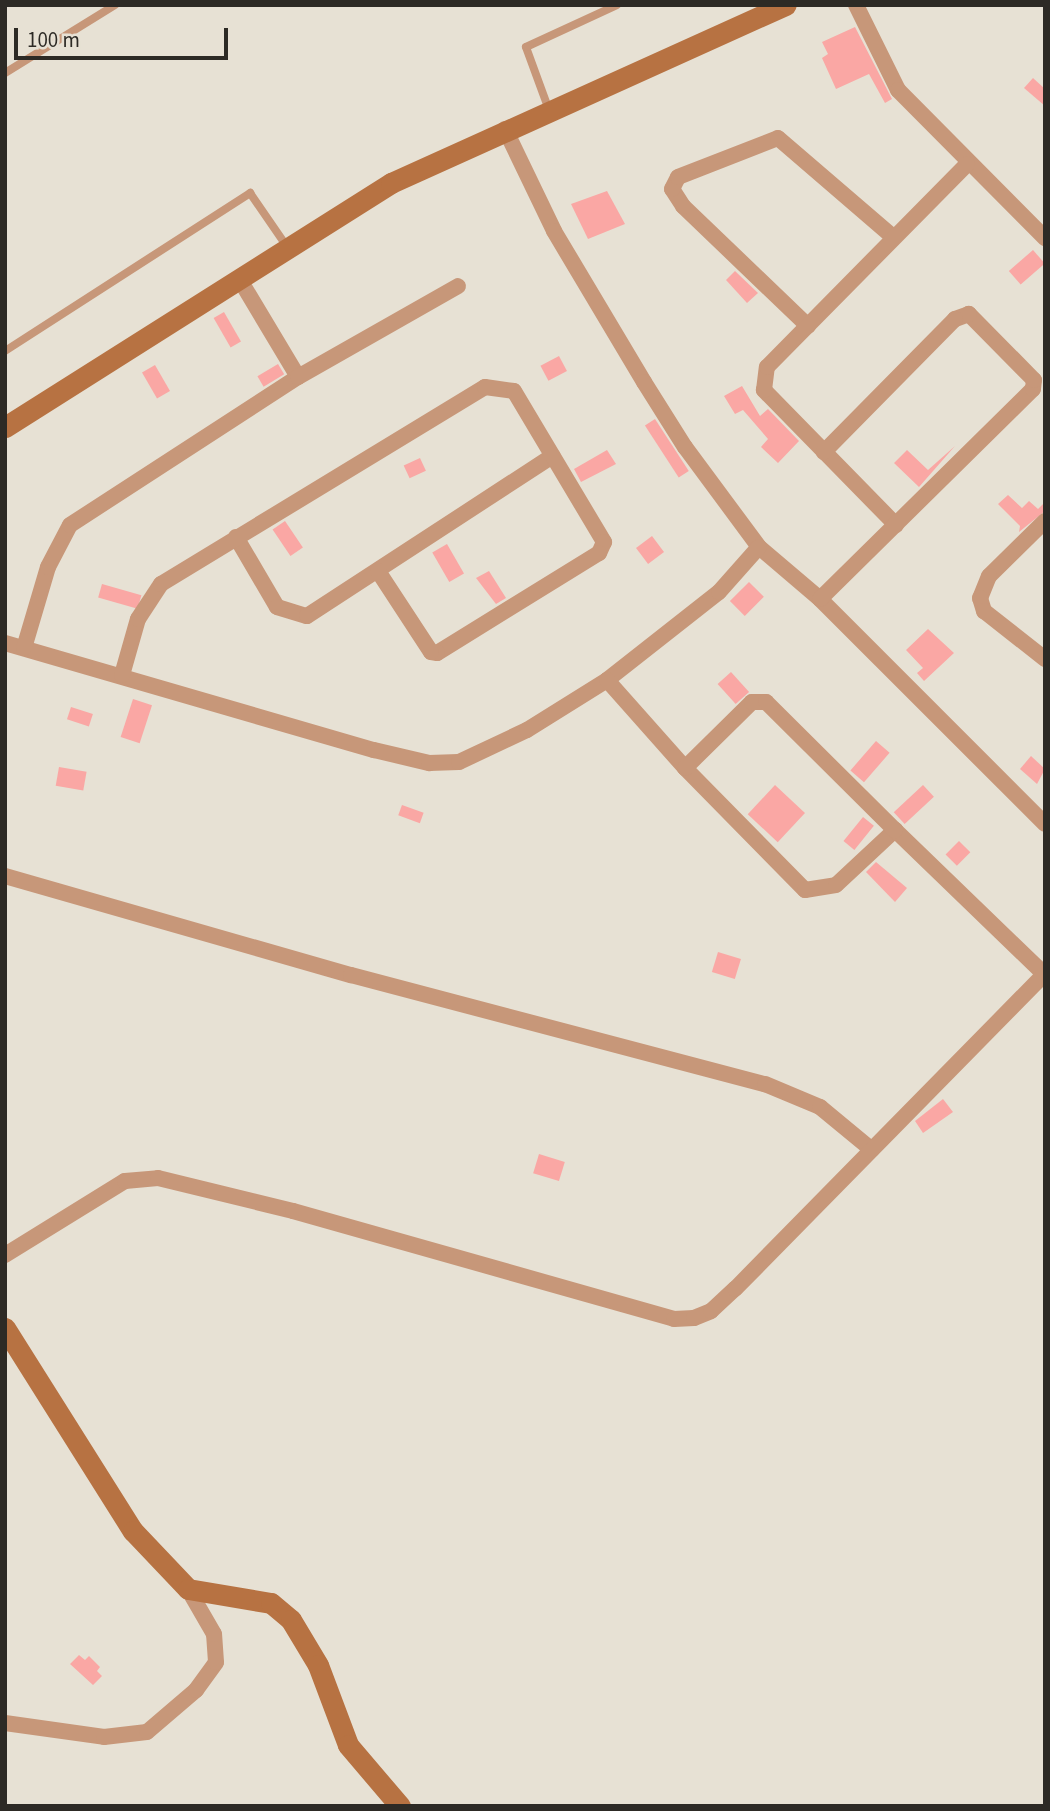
<!DOCTYPE html>
<html>
<head>
<meta charset="utf-8">
<style>
  body { margin:0 }
  #map { position:relative; width:1050px; height:1811px; overflow:hidden; background:#e7e1d4; font-family:"Source Sans 3",sans-serif }
  div>[style] { position:absolute }
  [style*='--x'] { left:calc(var(--x)*1px); top:calc(var(--y)*1px); width:calc(var(--w)*1px); rotate:calc(var(--a)*1deg) }
  .building>* { inset:0; background:#faa7a4; transform-origin:0 0 }
  .lane>* { height:8px; margin:-4px; padding:0 4px; transform-origin:4px; border-radius:4px; background:#c79779 }
  .street>* { height:16px; margin:-8px; padding:0 8px; transform-origin:8px; border-radius:8px; background:#c79779 }
  .secondary>* { height:21px; margin:-10.5px; padding:0 10.5px; transform-origin:10.5px; border-radius:10.5px; background:#b77242 }
  span { translate:-50% -50%; white-space:nowrap; text-align:center; line-height:1.15; -webkit-text-stroke:6px #e7e1d4; paint-order:stroke }
  .frame { position:absolute; inset:0; border:7px solid #2d2a25; pointer-events:none }
  .scale { position:absolute; left:14px; top:28px; width:214px; height:32px; box-sizing:border-box; border:4px solid #2d2a25; border-top:0; padding-left:9px; font-size:21px; line-height:24px; white-space:nowrap; color:#2d2a25; -webkit-text-stroke:5px #e7e1d4; paint-order:stroke }
</style>
</head>
<body>
<div id="map">
  <div class="building">
    <i style="clip-path:polygon(855px 27px,892px 99px,885px 103px,869px 74px,836px 89px,822px 58px,828px 54px,822px 42px)"></i>
    <i style="clip-path:polygon(1033px 78px,1045px 89px,1045px 106px,1024px 88px)"></i>
    <i style="clip-path:polygon(607px 191px,625px 224px,588px 239px,571px 204px)"></i>
    <i style="left:1033px;top:250px;width:18px;height:32px;rotate:49deg"></i>
    <i style="clip-path:polygon(735px 271px,758px 293px,747px 303px,726px 280px)"></i>
    <i style="left:224px;top:312px;width:34px;height:12px;rotate:60deg"></i>
    <i style="left:559px;top:356px;width:17px;height:21px;rotate:62deg"></i>
    <i style="left:278px;top:364px;width:12px;height:24px;rotate:59deg"></i>
    <i style="left:155px;top:365px;width:30px;height:15px;rotate:60deg"></i>
    <i style="clip-path:polygon(742px 386px,760px 416px,768px 409px,799px 441px,778px 463px,761px 447px,768px 439px,743px 410px,735px 414px,724px 396px)"></i>
    <i style="left:655px;top:419px;width:62px;height:12px;rotate:57deg"></i>
    <i style="clip-path:polygon(955px 446px,919px 487px,894px 463px,907px 450px,928px 470px)"></i>
    <i style="clip-path:polygon(607px 450px,616px 464px,581px 482px,574px 469px)"></i>
    <i style="left:420px;top:458px;width:14px;height:18px;rotate:65deg"></i>
    <i style="clip-path:polygon(1008px 495px,1022px 508px,1029px 501px,1038px 509px,1045px 502px,1045px 511px,1019px 532px,1020px 526px,998px 504px)"></i>
    <i style="left:285px;top:521px;width:32px;height:15px;rotate:56deg"></i>
    <i style="left:652px;top:536px;width:20px;height:20px;rotate:53deg"></i>
    <i style="left:447px;top:544px;width:34px;height:17px;rotate:60deg"></i>
    <i style="clip-path:polygon(489px 571px,506px 598px,496px 604px,476px 578px)"></i>
    <i style="left:749px;top:582px;width:21px;height:27px;rotate:45deg"></i>
    <i style="left:102px;top:584px;width:41px;height:14px;rotate:16deg"></i>
    <i style="clip-path:polygon(928px 629px,954px 653px,924px 681px,917px 673px,923px 668px,906px 650px)"></i>
    <i style="left:731px;top:672px;width:27px;height:18px;rotate:48deg"></i>
    <i style="left:133px;top:699px;width:20px;height:40px;rotate:18deg"></i>
    <i style="left:71px;top:707px;width:23px;height:13px;rotate:18deg"></i>
    <i style="left:876px;top:741px;width:18px;height:39px;rotate:41deg"></i>
    <i style="clip-path:polygon(1031px 756px,1045px 769px,1037px 784px,1020px 769px)"></i>
    <i style="left:59px;top:767px;width:28px;height:19px;rotate:10deg"></i>
    <i style="left:775px;top:785px;width:41px;height:40px;rotate:43deg"></i>
    <i style="left:923px;top:785px;width:16px;height:40px;rotate:47deg"></i>
    <i style="left:402px;top:805px;width:23px;height:11px;rotate:20deg"></i>
    <i style="left:863px;top:817px;width:14px;height:31px;rotate:39deg"></i>
    <i style="left:959px;top:841px;width:16px;height:19px;rotate:45deg"></i>
    <i style="clip-path:polygon(876px 862px,907px 888px,895px 902px,866px 872px)"></i>
    <i style="left:718px;top:952px;width:24px;height:21px;rotate:17deg"></i>
    <i style="clip-path:polygon(943px 1099px,953px 1112px,923px 1133px,915px 1121px)"></i>
    <i style="left:539px;top:1154px;width:27px;height:20px;rotate:17deg"></i>
    <i style="clip-path:polygon(79px 1655px,85px 1660px,89px 1656px,100px 1667px,97px 1671px,102px 1676px,93px 1685px,70px 1664px)"></i>
  </div>
  <div class="lane">
    <i style="--x:5;--y:73;--w:129;--a:-31.7"></i>
    <i style="--x:549;--y:110;--w:67;--a:-110.1"></i>
    <i style="--x:526;--y:47;--w:100;--a:-24.8"></i>
    <i style="--x:5;--y:351;--w:292;--a:-32.8"></i>
    <i style="--x:250;--y:193;--w:67;--a:55.4"></i>
  </div>
  <div class="street">
    <i style="--x:856;--y:5;--w:95;--a:63.7"></i>
    <i style="--x:898;--y:90;--w:209;--a:45.2"></i>
    <i style="--x:505;--y:129;--w:113;--a:64.3"></i>
    <i style="--x:554;--y:231;--w:176;--a:59.2"></i>
    <i style="--x:644;--y:382;--w:77;--a:57.8"></i>
    <i style="--x:685;--y:447;--w:124;--a:53.5"></i>
    <i style="--x:759;--y:547;--w:80;--a:40.4"></i>
    <i style="--x:820;--y:599;--w:318;--a:45"></i>
    <i style="--x:240;--y:280;--w:113;--a:59.1"></i>
    <i style="--x:808;--y:326;--w:173;--a:-136.2"></i>
    <i style="--x:683;--y:206;--w:20;--a:-123"></i>
    <i style="--x:672;--y:189;--w:13;--a:-63"></i>
    <i style="--x:678;--y:177;--w:107;--a:-21.3"></i>
    <i style="--x:778;--y:138;--w:152;--a:40.7"></i>
    <i style="--x:1045;--y:521;--w:78;--a:135.5"></i>
    <i style="--x:989;--y:576;--w:24;--a:112"></i>
    <i style="--x:980;--y:598;--w:14;--a:73"></i>
    <i style="--x:984;--y:611;--w:78;--a:38.2"></i>
    <i style="--x:896;--y:525;--w:189;--a:-134.4"></i>
    <i style="--x:764;--y:390;--w:23;--a:-83"></i>
    <i style="--x:767;--y:367;--w:285;--a:-45.4"></i>
    <i style="--x:236;--y:537;--w:81;--a:59.6"></i>
    <i style="--x:277;--y:607;--w:31;--a:17"></i>
    <i style="--x:307;--y:616;--w:293;--a:-33.1"></i>
    <i style="--x:820;--y:599;--w:299;--a:-44.6"></i>
    <i style="--x:1033;--y:389;--w:9;--a:-84"></i>
    <i style="--x:1034;--y:380;--w:93;--a:-134.6"></i>
    <i style="--x:969;--y:314;--w:15;--a:160"></i>
    <i style="--x:955;--y:319;--w:187;--a:134.6"></i>
    <i style="--x:5;--y:643;--w:384;--a:16.2"></i>
    <i style="--x:374;--y:750;--w:57;--a:13.3"></i>
    <i style="--x:429;--y:763;--w:30;--a:-2"></i>
    <i style="--x:459;--y:762;--w:75;--a:-25.2"></i>
    <i style="--x:527;--y:730;--w:94;--a:-32"></i>
    <i style="--x:607;--y:680;--w:142;--a:-38.2"></i>
    <i style="--x:719;--y:592;--w:60;--a:-48.4"></i>
    <i style="--x:24;--y:648;--w:84;--a:-73.5"></i>
    <i style="--x:48;--y:567;--w:47;--a:-62.4"></i>
    <i style="--x:70;--y:525;--w:272;--a:-33"></i>
    <i style="--x:298;--y:377;--w:184;--a:-29.6"></i>
    <i style="--x:122;--y:675;--w:58;--a:-74.1"></i>
    <i style="--x:138;--y:619;--w:42;--a:-56.7"></i>
    <i style="--x:161;--y:584;--w:379;--a:-31.3"></i>
    <i style="--x:485;--y:387;--w:29;--a:8"></i>
    <i style="--x:514;--y:391;--w:176;--a:59.2"></i>
    <i style="--x:604;--y:542;--w:12;--a:114"></i>
    <i style="--x:599;--y:553;--w:190;--a:148.3"></i>
    <i style="--x:437;--y:653;--w:6;--a:-171"></i>
    <i style="--x:431;--y:652;--w:97;--a:-123.2"></i>
    <i style="--x:607;--y:680;--w:118;--a:48.4"></i>
    <i style="--x:685;--y:768;--w:171;--a:45.5"></i>
    <i style="--x:805;--y:890;--w:31;--a:-9"></i>
    <i style="--x:836;--y:885;--w:81;--a:-43"></i>
    <i style="--x:895;--y:830;--w:209;--a:44"></i>
    <i style="--x:685;--y:768;--w:94;--a:-44.6"></i>
    <i style="--x:752;--y:702;--w:14;--a:0"></i>
    <i style="--x:766;--y:702;--w:182;--a:44.8"></i>
    <i style="--x:5;--y:876;--w:360;--a:16"></i>
    <i style="--x:351;--y:975;--w:428;--a:14.8"></i>
    <i style="--x:765;--y:1084;--w:60;--a:22.7"></i>
    <i style="--x:820;--y:1107;--w:67;--a:39.6"></i>
    <i style="--x:5;--y:1255;--w:141;--a:-31.7"></i>
    <i style="--x:125;--y:1181;--w:33;--a:-5"></i>
    <i style="--x:158;--y:1178;--w:139;--a:13.7"></i>
    <i style="--x:293;--y:1211;--w:396;--a:15.8"></i>
    <i style="--x:674;--y:1319;--w:20;--a:-3"></i>
    <i style="--x:694;--y:1318;--w:18;--a:-22"></i>
    <i style="--x:711;--y:1311;--w:33;--a:-43"></i>
    <i style="--x:735;--y:1289;--w:439;--a:-45.5"></i>
    <i style="--x:5;--y:1723;--w:100;--a:8"></i>
    <i style="--x:104;--y:1737;--w:43;--a:-6.6"></i>
    <i style="--x:147;--y:1732;--w:65;--a:-40.6"></i>
    <i style="--x:196;--y:1690;--w:34;--a:-54"></i>
    <i style="--x:216;--y:1662;--w:28;--a:-94"></i>
    <i style="--x:214;--y:1634;--w:52;--a:-120"></i>
  </div>
  <div class="secondary">
    <i style="--x:5;--y:427;--w:457;--a:-32.3"></i>
    <i style="--x:391;--y:183;--w:433;--a:-24.3"></i>
    <i style="--x:5;--y:1328;--w:240;--a:57.8"></i>
    <i style="--x:133;--y:1531;--w:80;--a:46.5"></i>
    <i style="--x:188;--y:1589;--w:84;--a:9.6"></i>
    <i style="--x:271;--y:1603;--w:26;--a:40"></i>
    <i style="--x:291;--y:1620;--w:52;--a:59"></i>
    <i style="--x:318;--y:1665;--w:85;--a:69.4"></i>
    <i style="--x:348;--y:1745;--w:80;--a:49.6"></i>
  </div>
  <div class="frame"></div>
  <div class="scale">100 m</div>
</div>
</body>
</html>
